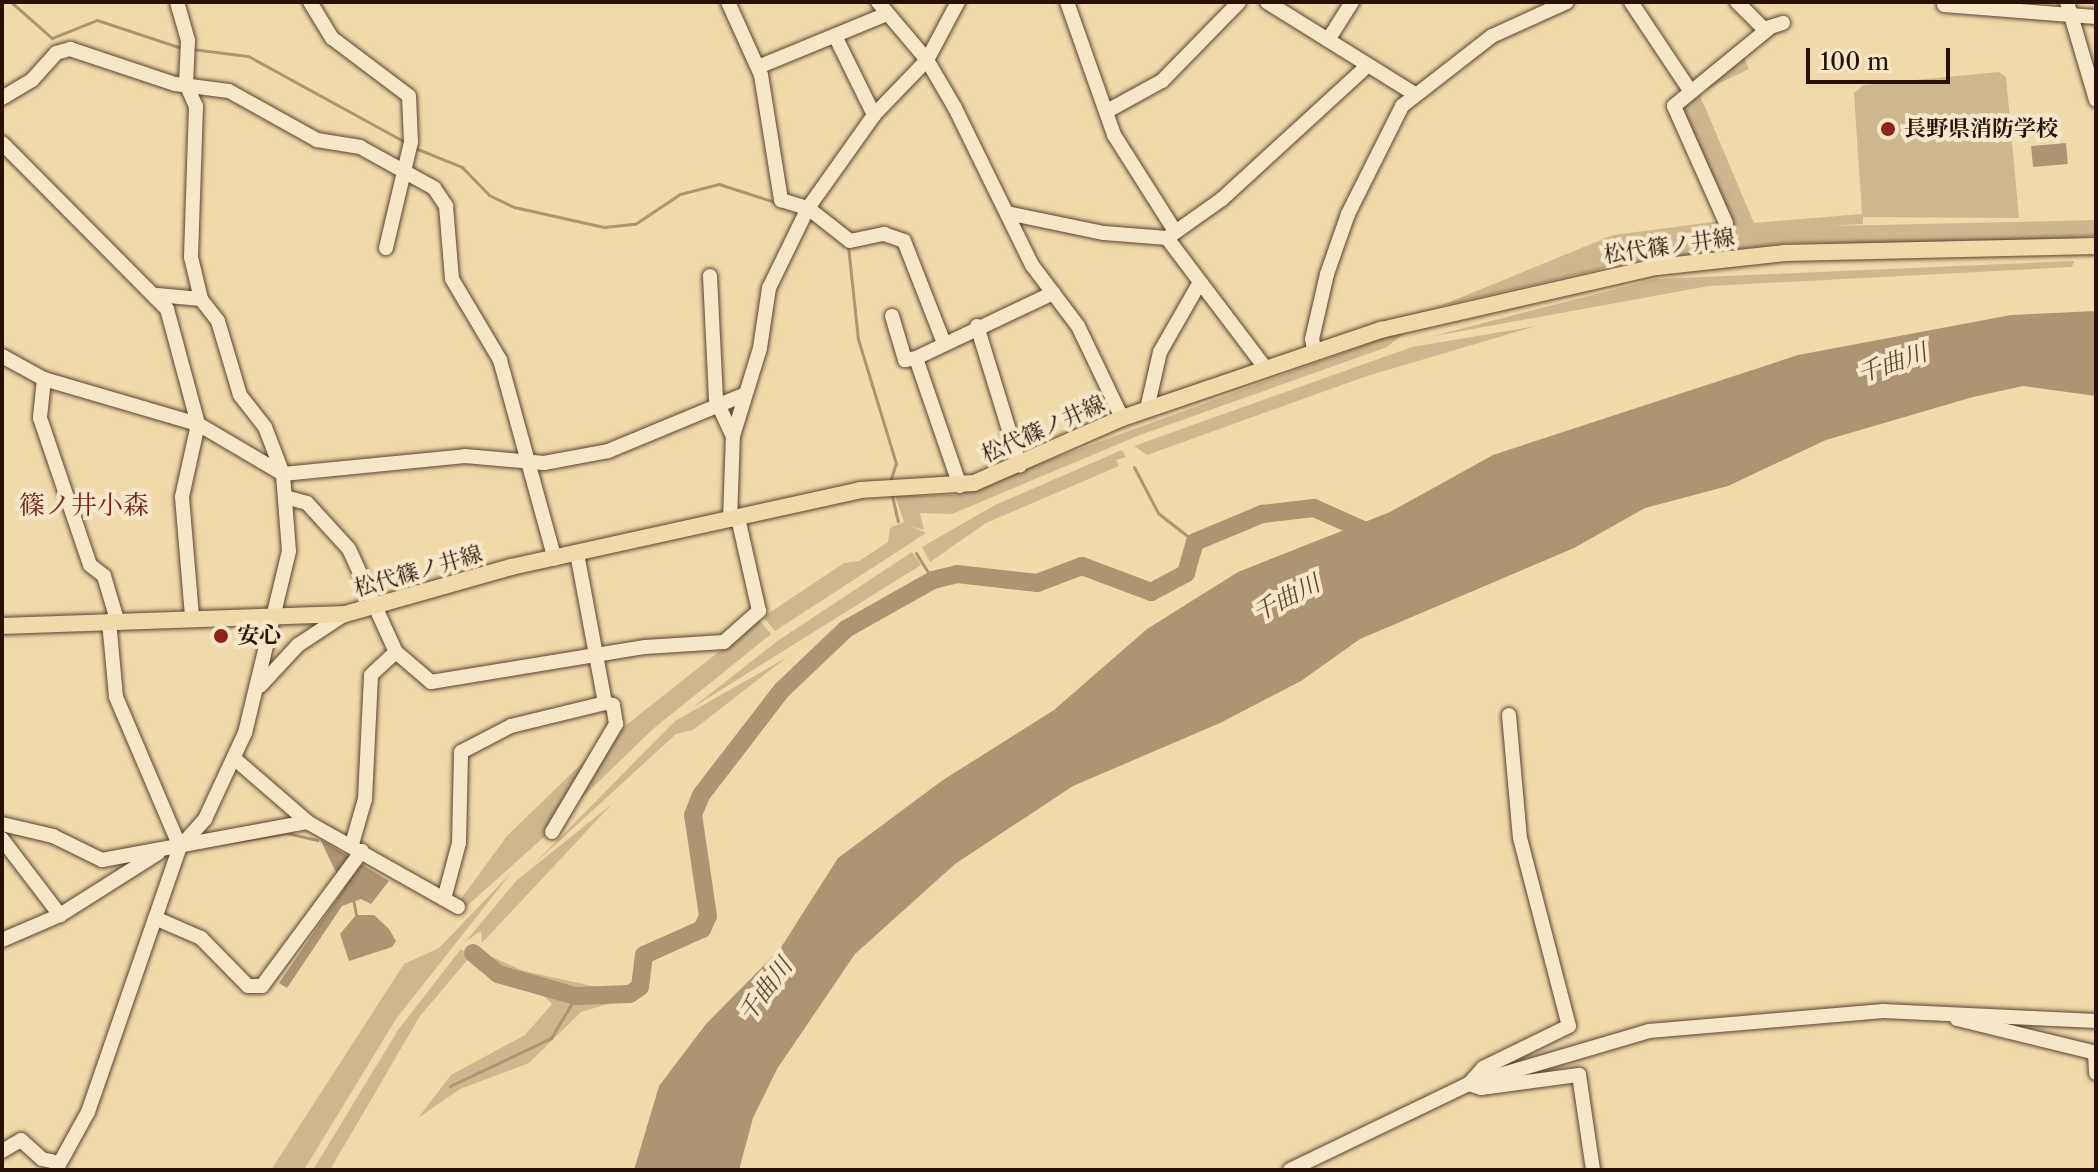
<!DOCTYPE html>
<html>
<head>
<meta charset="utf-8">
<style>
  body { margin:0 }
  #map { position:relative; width:2098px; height:1172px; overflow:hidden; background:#efdaaa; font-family:"Libre Caslon Text","Noto Serif JP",serif }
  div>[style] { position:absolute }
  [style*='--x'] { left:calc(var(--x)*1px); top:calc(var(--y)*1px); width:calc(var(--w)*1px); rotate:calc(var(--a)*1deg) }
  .green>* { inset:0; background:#cdb88e }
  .water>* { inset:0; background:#ac9672; transform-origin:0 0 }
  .stream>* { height:3px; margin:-1.5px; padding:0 1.5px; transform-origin:1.5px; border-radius:1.5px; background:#ac9672 }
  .river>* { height:18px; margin:-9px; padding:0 9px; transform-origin:9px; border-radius:9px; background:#ac9672 }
  .roads { filter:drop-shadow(0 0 2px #5a432f) drop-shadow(0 0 2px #5a432f) }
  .minor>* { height:14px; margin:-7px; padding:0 7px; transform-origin:7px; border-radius:7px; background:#f5e7c8 }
  .major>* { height:16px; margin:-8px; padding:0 8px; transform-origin:8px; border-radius:8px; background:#efdaaa }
  .dots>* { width:22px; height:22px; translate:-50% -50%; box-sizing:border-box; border:4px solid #f5e7c8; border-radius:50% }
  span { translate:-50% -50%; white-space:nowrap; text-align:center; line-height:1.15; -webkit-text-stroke:8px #f5e7c8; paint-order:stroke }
  .poi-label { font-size:22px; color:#291106; font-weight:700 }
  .left { translate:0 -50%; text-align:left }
  .street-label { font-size:22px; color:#291106 }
  .water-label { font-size:24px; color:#5d4631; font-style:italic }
  .quarter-label { font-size:26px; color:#7a1f14 }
  .frame { position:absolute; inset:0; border:4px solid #291106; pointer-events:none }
  .scale { position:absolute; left:1806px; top:48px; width:144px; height:36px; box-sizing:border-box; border:4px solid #291106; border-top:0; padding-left:10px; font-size:24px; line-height:28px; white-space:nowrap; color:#291106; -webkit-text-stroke:6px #f5e7c8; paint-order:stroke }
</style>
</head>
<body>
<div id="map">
  <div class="green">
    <i style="clip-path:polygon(1742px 53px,1749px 69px,1699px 93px,1754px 223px,1862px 214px,1854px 93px,1863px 85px,1999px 72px,2006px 77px,2019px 218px,1863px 217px,1863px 224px,1830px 226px,2096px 220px,2096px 236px,1997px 245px,1789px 243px,1631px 262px,1440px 306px,1613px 235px,1721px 221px,1732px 231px,1678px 105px)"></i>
    <i style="clip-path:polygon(2074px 261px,2072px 267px,1709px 286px,1429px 337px,1655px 279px)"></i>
    <i style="clip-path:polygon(1536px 326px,1367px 376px,1147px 455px,1134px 446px,1412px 347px)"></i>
    <i style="clip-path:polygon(1411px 328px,1387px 347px,1140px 435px,952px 514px,920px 513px,924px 530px,911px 526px,926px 533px,775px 631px,763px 617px,844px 563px,859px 561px,888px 542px,890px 528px,904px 522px,895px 496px,954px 495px)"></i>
    <i style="clip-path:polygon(1122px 450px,1126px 457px,1116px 460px,1119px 466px,986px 523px,930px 562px,922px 547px,995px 505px)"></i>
    <i style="clip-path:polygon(912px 552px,921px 565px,692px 708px,776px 642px)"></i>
    <i style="clip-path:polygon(759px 620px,771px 634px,653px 729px,559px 820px,621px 729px)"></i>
    <i style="clip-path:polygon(786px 658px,693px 730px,676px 734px,532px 866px,675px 721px)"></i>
    <i style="clip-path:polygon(610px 736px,545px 836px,467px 906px,458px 903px,507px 836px)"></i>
    <i style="clip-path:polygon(612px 804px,482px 943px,481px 931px,466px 941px,517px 880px)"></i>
    <i style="clip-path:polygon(512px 872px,396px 1019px,304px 1170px,271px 1170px,404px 964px,439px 948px)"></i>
    <i style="clip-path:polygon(461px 949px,470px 957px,420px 1016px,330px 1170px,313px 1170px,398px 1030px)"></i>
    <i style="clip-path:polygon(476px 950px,524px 971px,592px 986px,608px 1004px,581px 1012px,529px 1063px,460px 1089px,418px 1118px,451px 1075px,525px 1035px,552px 1004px,536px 989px,499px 978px,471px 956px)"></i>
  </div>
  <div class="water">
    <i style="left:2066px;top:143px;width:21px;height:35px;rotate:85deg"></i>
    <i style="clip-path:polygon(2096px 311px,2096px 396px,2023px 386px,1973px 397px,1826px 440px,1728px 486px,1645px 508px,1574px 548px,1360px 639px,1301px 681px,1220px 723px,1073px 786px,955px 864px,855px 954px,777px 1069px,753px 1118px,739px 1170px,634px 1170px,659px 1086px,706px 1024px,780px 949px,838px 858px,943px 780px,1054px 710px,1147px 629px,1238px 572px,1390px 512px,1493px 455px,1798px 355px,2011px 315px)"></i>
    <i style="clip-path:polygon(320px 839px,389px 881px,371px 904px,361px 899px,342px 906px,287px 988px,279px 983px,344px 889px)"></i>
    <i style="clip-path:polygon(356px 915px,374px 915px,389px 929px,396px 941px,392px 947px,349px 961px,340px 934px)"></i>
  </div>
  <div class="stream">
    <i style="--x:11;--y:2;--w:55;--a:41.3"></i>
    <i style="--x:52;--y:38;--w:48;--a:-21.8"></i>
    <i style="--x:97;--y:20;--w:92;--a:18.4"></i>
    <i style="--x:192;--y:49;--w:56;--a:7.1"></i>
    <i style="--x:248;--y:56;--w:179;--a:28.7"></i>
    <i style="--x:415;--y:148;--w:51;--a:22"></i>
    <i style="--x:462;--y:167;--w:39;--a:46"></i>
    <i style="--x:489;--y:195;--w:28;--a:26"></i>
    <i style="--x:514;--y:207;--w:92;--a:12.5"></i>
    <i style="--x:604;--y:227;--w:31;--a:-6"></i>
    <i style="--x:635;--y:224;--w:54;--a:-33.7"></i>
    <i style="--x:680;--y:194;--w:40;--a:-14.4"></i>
    <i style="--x:719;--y:184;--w:62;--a:17.9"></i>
    <i style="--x:848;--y:246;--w:94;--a:83.9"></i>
    <i style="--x:858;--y:339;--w:130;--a:73"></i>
    <i style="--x:896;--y:463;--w:20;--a:108"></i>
    <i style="--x:1134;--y:467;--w:52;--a:62.4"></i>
    <i style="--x:1158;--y:513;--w:47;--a:38.1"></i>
    <i style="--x:892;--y:496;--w:26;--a:77"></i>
    <i style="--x:916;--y:553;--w:32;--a:58"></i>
    <i style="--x:189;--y:849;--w:99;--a:-9.3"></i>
    <i style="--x:287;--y:833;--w:31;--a:13"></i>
    <i style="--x:353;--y:899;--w:16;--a:79"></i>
    <i style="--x:450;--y:1086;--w:112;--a:-25.4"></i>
    <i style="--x:551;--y:1038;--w:49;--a:-59.2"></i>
  </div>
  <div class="river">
    <i style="--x:473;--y:953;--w:33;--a:40"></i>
    <i style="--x:498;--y:974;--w:81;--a:15.8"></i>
    <i style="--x:576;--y:996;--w:54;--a:-2.1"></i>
    <i style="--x:630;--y:994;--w:12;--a:-35"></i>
    <i style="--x:640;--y:987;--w:32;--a:-83"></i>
    <i style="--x:644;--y:955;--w:64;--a:-24.1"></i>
    <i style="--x:702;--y:929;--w:14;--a:-65"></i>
    <i style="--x:708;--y:916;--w:102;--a:-98.4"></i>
    <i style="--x:693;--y:815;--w:22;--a:-68"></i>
    <i style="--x:701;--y:795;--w:133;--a:-52.4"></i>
    <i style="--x:782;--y:690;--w:88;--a:-43.6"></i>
    <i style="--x:846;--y:629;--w:100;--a:-29.4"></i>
    <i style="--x:933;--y:580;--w:25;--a:-14"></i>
    <i style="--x:957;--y:574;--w:81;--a:6.4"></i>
    <i style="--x:1037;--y:583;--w:48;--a:-20.7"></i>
    <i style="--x:1082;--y:566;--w:74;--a:20.6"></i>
    <i style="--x:1151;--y:592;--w:40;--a:-28"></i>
    <i style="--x:1186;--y:573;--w:32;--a:-74"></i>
    <i style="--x:1195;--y:542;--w:73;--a:-22.7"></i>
    <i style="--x:1262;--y:514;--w:52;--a:-6.6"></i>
    <i style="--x:1314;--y:508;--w:64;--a:24.1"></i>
  </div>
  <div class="roads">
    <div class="minor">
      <i style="--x:177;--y:2;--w:40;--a:74"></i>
      <i style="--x:188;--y:40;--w:44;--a:92.6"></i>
      <i style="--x:186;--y:84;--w:24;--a:66"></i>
      <i style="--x:196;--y:106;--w:151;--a:91.9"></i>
      <i style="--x:191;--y:257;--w:43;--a:76.6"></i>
      <i style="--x:310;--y:2;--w:42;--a:58.6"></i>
      <i style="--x:332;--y:38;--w:96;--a:37"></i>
      <i style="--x:409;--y:96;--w:46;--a:87.5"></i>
      <i style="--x:411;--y:142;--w:109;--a:103.3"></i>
      <i style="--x:728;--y:2;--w:80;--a:65.7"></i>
      <i style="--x:761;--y:75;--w:127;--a:80.9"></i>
      <i style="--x:781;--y:200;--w:28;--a:17"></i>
      <i style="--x:808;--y:208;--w:53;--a:38.2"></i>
      <i style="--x:850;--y:241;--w:35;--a:-12"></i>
      <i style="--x:884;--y:234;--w:21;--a:19"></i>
      <i style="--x:904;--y:241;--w:110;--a:68.6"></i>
      <i style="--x:878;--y:2;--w:76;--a:49.8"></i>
      <i style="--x:927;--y:60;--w:56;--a:59.7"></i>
      <i style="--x:955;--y:108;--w:175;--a:63.9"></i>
      <i style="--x:1032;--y:265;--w:76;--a:53"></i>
      <i style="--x:1078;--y:326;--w:102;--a:64.4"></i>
      <i style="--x:1067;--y:2;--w:141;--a:70.5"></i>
      <i style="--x:1114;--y:135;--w:114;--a:57.6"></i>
      <i style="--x:1267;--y:2;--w:174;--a:31.9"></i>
      <i style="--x:1631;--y:2;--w:108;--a:56.3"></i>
      <i style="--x:1737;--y:2;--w:38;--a:45"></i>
      <i style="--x:1764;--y:29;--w:20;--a:-18"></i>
      <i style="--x:2067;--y:2;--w:102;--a:73.5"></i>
      <i style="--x:1944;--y:5;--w:152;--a:4.5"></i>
      <i style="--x:836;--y:38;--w:86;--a:63.7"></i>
      <i style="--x:1328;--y:40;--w:45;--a:-57.7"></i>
      <i style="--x:758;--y:67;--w:136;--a:-22.4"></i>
      <i style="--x:2;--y:98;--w:35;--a:-31"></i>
      <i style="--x:32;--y:80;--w:36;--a:-48"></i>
      <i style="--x:56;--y:53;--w:15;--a:-16"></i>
      <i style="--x:70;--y:49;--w:111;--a:18.4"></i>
      <i style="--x:175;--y:84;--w:54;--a:7.4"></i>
      <i style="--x:229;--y:91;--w:101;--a:29.1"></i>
      <i style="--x:317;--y:140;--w:44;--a:9.2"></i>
      <i style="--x:360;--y:147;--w:85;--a:29"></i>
      <i style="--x:434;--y:188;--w:22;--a:56"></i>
      <i style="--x:446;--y:206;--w:73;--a:85.3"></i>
      <i style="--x:452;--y:279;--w:94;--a:59.3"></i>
      <i style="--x:500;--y:360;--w:206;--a:74.6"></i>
      <i style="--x:1109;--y:110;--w:60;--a:-28.7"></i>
      <i style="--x:1162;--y:81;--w:110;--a:-45.7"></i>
      <i style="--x:2;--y:143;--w:234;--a:45.2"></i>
      <i style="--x:167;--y:309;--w:119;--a:74.9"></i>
      <i style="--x:198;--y:424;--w:75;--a:102.4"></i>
      <i style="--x:182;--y:497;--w:120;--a:85.2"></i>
      <i style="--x:1007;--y:213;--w:99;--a:11.7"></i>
      <i style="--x:1104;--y:233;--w:63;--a:4.5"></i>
      <i style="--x:1167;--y:238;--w:67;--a:-35.3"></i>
      <i style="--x:1222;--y:199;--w:197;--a:-42.5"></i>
      <i style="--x:1726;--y:223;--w:128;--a:-114"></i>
      <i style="--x:1674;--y:106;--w:122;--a:-39.3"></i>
      <i style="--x:1167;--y:238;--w:164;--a:52.9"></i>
      <i style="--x:710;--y:276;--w:124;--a:87.2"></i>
      <i style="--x:716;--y:400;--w:40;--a:65"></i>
      <i style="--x:892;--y:316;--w:46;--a:73.5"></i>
      <i style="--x:905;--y:360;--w:11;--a:-10"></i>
      <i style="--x:977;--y:326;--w:146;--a:72.9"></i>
      <i style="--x:1315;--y:353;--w:14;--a:-102"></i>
      <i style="--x:1312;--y:339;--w:67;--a:-77"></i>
      <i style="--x:1327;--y:274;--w:64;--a:-70.7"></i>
      <i style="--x:1348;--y:214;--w:121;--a:-63.4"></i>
      <i style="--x:1402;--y:106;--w:114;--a:-37.9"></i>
      <i style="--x:1492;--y:36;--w:82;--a:-24.4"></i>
      <i style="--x:2;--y:356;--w:48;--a:28.7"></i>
      <i style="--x:44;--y:379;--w:160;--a:16.3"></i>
      <i style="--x:198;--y:424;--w:99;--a:30.5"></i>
      <i style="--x:283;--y:474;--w:183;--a:-5.6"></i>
      <i style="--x:465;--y:456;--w:79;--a:5.1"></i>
      <i style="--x:544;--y:463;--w:65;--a:-10.6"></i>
      <i style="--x:608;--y:451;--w:146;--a:-22.5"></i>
      <i style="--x:44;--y:379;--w:39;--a:96"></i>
      <i style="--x:40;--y:418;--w:155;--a:71.2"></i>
      <i style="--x:90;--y:565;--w:18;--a:38"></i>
      <i style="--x:104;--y:576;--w:46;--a:73.5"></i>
      <i style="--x:1147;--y:409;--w:58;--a:-77.2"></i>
      <i style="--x:1160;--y:352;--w:78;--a:-60.2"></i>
      <i style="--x:960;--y:486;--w:135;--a:-109"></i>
      <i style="--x:916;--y:358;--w:152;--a:-25.4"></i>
      <i style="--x:285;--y:497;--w:23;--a:15"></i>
      <i style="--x:307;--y:503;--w:62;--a:47.6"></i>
      <i style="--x:349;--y:549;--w:113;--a:65.5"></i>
      <i style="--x:396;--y:652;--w:46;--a:40.6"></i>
      <i style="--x:431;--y:682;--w:217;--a:-9.3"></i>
      <i style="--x:645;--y:647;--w:79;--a:-3.6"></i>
      <i style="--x:724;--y:642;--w:47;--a:-41.5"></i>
      <i style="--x:759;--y:611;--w:95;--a:-102.7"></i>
      <i style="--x:730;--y:520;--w:84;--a:-88"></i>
      <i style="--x:733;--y:436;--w:92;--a:-72.9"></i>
      <i style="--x:760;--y:348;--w:61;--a:-81.5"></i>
      <i style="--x:769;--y:288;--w:89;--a:-64"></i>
      <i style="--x:808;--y:208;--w:114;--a:-54.6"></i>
      <i style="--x:874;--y:115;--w:76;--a:-46.1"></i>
      <i style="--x:927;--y:60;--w:66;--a:-61.9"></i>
      <i style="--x:109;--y:621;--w:76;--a:84.7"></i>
      <i style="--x:116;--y:697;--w:163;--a:66.9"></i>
      <i style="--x:260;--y:686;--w:56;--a:-47.2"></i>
      <i style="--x:298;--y:645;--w:56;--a:-33.4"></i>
      <i style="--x:1509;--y:715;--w:123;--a:84.9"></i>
      <i style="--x:1520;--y:838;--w:194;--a:75.4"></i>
      <i style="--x:1569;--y:1026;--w:96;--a:154"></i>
      <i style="--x:1483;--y:1068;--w:21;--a:131"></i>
      <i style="--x:1469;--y:1084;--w:13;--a:18"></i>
      <i style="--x:1481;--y:1088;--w:99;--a:-7.6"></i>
      <i style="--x:1579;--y:1075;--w:96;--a:81.6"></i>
      <i style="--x:235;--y:759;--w:98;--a:40.9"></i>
      <i style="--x:309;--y:823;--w:171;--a:29.4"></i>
      <i style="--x:2;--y:824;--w:52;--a:13.2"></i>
      <i style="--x:53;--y:836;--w:55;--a:26.1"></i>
      <i style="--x:102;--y:860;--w:208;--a:-10.5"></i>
      <i style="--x:552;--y:832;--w:126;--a:-59.3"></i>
      <i style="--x:616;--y:724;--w:19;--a:-99"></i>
      <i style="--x:613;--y:705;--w:8;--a:-166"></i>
      <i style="--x:605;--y:703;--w:152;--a:-100.6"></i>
      <i style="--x:2;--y:839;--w:96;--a:52.7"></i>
      <i style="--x:352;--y:844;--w:47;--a:-73.9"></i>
      <i style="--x:365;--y:799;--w:124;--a:-87.2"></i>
      <i style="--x:371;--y:675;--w:34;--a:-43"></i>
      <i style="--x:444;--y:899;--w:58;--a:-75"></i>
      <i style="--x:459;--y:843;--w:91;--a:-88.7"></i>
      <i style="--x:461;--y:752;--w:56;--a:-27.5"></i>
      <i style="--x:511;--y:726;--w:97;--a:-13.7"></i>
      <i style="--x:155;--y:918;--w:50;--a:23.5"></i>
      <i style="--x:201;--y:938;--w:67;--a:45.6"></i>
      <i style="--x:248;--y:986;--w:14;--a:0"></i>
      <i style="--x:262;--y:986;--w:168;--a:-53.5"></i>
      <i style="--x:2;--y:940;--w:63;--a:-23.3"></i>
      <i style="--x:60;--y:915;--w:116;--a:-32.3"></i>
      <i style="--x:1957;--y:1019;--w:143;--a:13.7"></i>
      <i style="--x:2095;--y:1053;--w:20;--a:87"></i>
      <i style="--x:2;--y:1151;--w:22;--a:-30"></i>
      <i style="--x:21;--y:1140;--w:28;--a:42"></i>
      <i style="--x:42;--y:1159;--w:18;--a:13"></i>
      <i style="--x:56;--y:1170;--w:66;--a:-61.1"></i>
      <i style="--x:88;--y:1112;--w:281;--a:-70.9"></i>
      <i style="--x:180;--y:847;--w:38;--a:-48"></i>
      <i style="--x:205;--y:819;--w:95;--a:-65.1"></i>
      <i style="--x:245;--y:733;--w:187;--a:-76.4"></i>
      <i style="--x:289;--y:551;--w:77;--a:-94.5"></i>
      <i style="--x:283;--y:474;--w:50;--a:-111"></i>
      <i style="--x:265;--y:427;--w:41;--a:-128"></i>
      <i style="--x:240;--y:395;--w:77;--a:-106.6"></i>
      <i style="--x:218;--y:321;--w:28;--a:-128"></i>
      <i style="--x:201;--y:299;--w:44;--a:-174.8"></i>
      <i style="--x:1290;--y:1170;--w:199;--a:-25.7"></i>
      <i style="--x:1469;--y:1084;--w:188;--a:-16.4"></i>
      <i style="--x:1649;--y:1031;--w:235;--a:-4.9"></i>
      <i style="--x:1883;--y:1011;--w:213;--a:2.7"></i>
    </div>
    <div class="major">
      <i style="--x:2;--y:626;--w:343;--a:-2"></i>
      <i style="--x:345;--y:614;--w:173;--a:-15.8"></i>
      <i style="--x:511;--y:567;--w:357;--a:-12.4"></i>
      <i style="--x:860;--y:490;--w:114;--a:-3.5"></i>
      <i style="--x:974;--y:483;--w:162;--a:-23.7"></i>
      <i style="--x:1122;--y:418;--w:274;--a:-18.8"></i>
      <i style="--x:1381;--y:330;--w:283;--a:-12.9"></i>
      <i style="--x:1657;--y:267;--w:129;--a:-6.2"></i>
      <i style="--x:1785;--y:253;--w:311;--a:-1.3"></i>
    </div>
  </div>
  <div class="dots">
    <i style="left:1888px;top:129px;background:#8f2418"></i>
    <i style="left:221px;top:636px;background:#8f2418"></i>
  </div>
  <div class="poi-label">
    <span class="left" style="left:1904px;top:129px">長野県消防学校</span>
    <span class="left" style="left:237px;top:636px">安心</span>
  </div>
  <div class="street-label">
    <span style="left:1669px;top:246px;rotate:-8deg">松代篠ノ井線</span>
    <span style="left:1043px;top:429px;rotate:-24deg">松代篠ノ井線</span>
    <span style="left:418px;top:571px;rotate:-16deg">松代篠ノ井線</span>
  </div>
  <div class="water-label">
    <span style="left:1892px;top:363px;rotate:-19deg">千曲川</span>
    <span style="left:1286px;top:598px;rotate:-27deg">千曲川</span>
    <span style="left:765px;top:990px;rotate:-53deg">千曲川</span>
  </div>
  <div class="quarter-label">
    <span style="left:84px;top:506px">篠ノ井小森</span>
  </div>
  <div class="frame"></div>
  <div class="scale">100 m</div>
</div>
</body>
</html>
